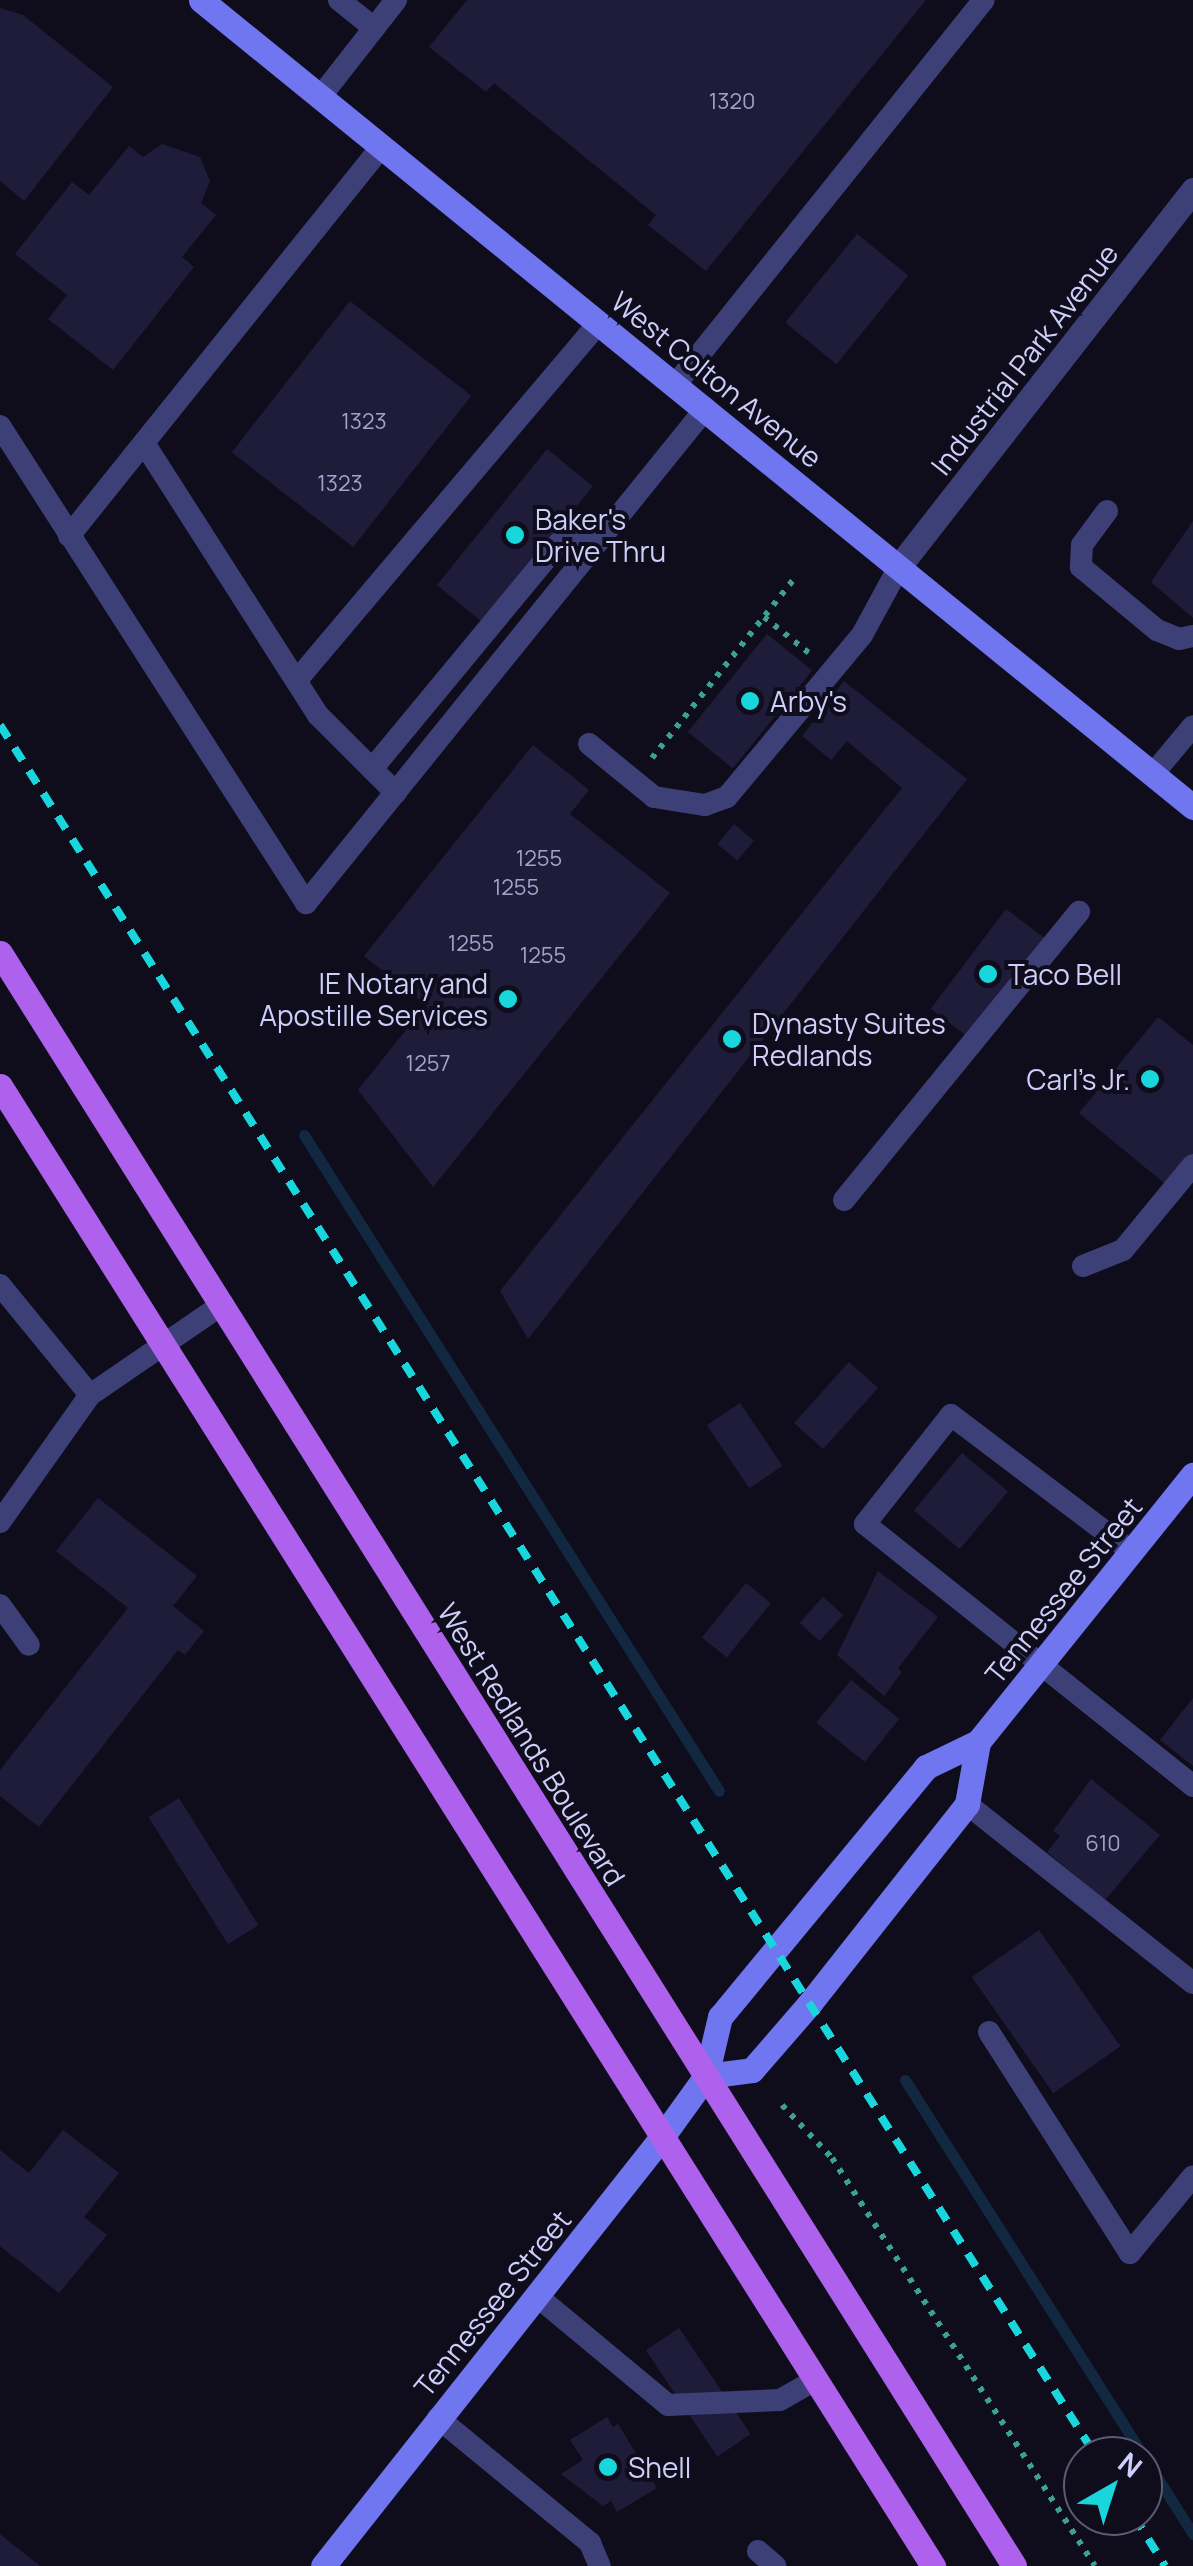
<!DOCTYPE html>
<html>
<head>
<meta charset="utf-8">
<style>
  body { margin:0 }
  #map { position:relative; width:1193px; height:2566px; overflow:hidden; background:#0f0d1c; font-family:Manrope,sans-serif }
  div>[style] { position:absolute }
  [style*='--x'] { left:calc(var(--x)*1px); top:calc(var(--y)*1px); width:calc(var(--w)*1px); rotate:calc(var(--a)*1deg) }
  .stream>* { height:11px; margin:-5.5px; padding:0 5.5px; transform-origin:5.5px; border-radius:5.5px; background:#122840 }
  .building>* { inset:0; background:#1f1c3a; transform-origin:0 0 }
  .path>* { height:6px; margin-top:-3px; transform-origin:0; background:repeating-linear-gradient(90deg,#3aa193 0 5px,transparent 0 13px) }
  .lane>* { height:22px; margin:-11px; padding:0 11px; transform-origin:11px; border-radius:11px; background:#3d4076 }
  .street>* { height:25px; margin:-12.5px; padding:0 12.5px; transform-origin:12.5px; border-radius:12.5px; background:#3d4076 }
  .secondary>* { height:25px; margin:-12.5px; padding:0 12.5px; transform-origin:12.5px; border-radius:12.5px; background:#6f76ef }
  .primary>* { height:25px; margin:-12.5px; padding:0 12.5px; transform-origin:12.5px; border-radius:12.5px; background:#ae61ed }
  .rail>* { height:8px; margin-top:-4px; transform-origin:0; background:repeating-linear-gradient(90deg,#18d6db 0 15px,transparent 0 27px) }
  .dots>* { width:28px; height:28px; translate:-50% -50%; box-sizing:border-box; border:5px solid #0f0d1c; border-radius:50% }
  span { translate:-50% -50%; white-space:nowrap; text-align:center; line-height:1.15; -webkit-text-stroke:8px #0f0d1c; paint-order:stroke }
  .number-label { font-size:22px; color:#a3a2ca }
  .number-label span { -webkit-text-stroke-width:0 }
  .street-label { font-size:28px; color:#cfcefa }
  .poi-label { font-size:28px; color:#cfcefa }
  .left { translate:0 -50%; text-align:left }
  .right { translate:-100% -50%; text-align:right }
  .north { position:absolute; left:1063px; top:2436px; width:100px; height:100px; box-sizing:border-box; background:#0f0d1c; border:2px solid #5c5a75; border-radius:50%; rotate:39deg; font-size:28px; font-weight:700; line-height:40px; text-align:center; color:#cfcefa }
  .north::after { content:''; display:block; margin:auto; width:35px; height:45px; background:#18d6db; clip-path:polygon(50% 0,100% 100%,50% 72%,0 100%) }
</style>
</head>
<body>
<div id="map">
  <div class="stream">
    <i style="--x:304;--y:1135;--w:776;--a:57.68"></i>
    <i style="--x:905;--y:2080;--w:538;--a:57.61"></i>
  </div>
  <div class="building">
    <i style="clip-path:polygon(467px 0,926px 0,706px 271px,648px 225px,656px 215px,494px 83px,486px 92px,429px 47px)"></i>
    <i style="clip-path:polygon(0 8px,23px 15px,113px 87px,24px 201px,0 181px)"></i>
    <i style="clip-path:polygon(162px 144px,200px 157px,210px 181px,201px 203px,216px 215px,182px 257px,194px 267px,113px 370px,48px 319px,67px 295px,15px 254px,72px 182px,89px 195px,129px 146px,143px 157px)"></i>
    <i style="left:857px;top:234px;width:66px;height:114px;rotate:39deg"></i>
    <i style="left:350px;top:301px;width:154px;height:192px;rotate:38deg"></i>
    <i style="left:547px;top:449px;width:59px;height:175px;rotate:39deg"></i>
    <i style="clip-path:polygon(1193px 521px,1193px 618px,1151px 582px)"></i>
    <i style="left:767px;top:634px;width:58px;height:126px;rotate:39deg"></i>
    <i style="clip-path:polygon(844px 681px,967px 779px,528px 1339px,500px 1291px,902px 788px,847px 741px,831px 760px,802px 736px)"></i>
    <i style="clip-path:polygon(533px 745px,589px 790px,570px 814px,670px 893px,433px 1187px,358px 1090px,426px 1005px,364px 956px)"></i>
    <i style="left:734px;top:824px;width:26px;height:26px;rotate:40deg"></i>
    <i style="left:1006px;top:909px;width:51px;height:125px;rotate:37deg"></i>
    <i style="clip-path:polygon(1158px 1017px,1193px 1045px,1193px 1160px,1170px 1188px,1079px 1113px)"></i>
    <i style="left:849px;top:1362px;width:39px;height:82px;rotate:42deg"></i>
    <i style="left:740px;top:1403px;width:76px;height:40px;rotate:56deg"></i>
    <i style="left:962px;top:1453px;width:60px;height:75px;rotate:40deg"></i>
    <i style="clip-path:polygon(98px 1498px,197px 1576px,173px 1606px,204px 1631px,185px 1655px,178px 1650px,39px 1827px,0 1796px,0 1770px,128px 1608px,56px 1551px)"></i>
    <i style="clip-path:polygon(878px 1571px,938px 1617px,898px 1668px,902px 1672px,884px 1696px,837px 1655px)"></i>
    <i style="left:746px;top:1583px;width:32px;height:70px;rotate:39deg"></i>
    <i style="left:823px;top:1597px;width:27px;height:35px;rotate:42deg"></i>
    <i style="left:851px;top:1680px;width:62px;height:55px;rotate:39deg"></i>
    <i style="clip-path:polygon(1193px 1698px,1193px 1766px,1160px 1740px)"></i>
    <i style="clip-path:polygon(1091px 1779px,1160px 1835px,1105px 1900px,1047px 1852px,1060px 1836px,1053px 1831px)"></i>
    <i style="left:179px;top:1798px;width:150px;height:36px;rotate:58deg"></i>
    <i style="left:1039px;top:1930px;width:142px;height:82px;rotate:55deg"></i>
    <i style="clip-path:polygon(63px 2130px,119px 2173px,84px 2217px,107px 2235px,59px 2293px,0 2246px,0 2150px,29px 2173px)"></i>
    <i style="left:679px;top:2328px;width:128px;height:40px;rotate:56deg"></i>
    <i style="clip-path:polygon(607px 2417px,613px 2427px,618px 2424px,657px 2488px,617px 2512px,611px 2501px,603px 2506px,561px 2474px,583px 2460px,570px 2440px)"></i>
    <i style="clip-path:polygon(0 2534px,40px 2566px,0 2566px)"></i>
  </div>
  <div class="path">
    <i style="--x:764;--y:617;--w:58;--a:38.7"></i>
    <i style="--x:652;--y:758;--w:228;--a:-51.6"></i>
    <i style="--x:782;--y:2105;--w:73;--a:46.7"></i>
    <i style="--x:832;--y:2158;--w:485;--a:57.2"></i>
  </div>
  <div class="lane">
    <i style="--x:339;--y:0;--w:45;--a:38.7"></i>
    <i style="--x:321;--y:96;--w:122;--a:-52"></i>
    <i style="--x:676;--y:384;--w:492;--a:-51.3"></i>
    <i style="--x:0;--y:426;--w:567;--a:57.32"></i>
    <i style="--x:306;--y:903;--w:636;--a:-51.06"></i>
    <i style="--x:144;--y:443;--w:323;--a:57.4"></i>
    <i style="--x:318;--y:715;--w:110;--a:45"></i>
    <i style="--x:1107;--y:511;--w:42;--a:126.3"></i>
    <i style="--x:1082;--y:545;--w:22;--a:93"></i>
    <i style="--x:1081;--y:567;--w:99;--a:39.7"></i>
    <i style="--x:1157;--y:630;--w:24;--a:22"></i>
    <i style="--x:1179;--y:639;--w:14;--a:-12"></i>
    <i style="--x:69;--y:536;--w:500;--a:-51.25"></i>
    <i style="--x:297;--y:680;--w:468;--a:-49.8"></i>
    <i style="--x:589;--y:744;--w:84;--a:39.2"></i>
    <i style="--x:654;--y:797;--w:52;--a:8.9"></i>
    <i style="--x:705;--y:805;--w:23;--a:-20"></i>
    <i style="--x:727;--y:797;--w:211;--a:-50.2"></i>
    <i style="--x:862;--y:635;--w:80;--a:-61.5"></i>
    <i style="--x:372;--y:769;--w:293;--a:-50.4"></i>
    <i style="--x:559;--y:543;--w:58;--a:-22.2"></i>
    <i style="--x:1153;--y:774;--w:62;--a:-50.2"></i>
    <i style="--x:844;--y:1200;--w:372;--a:-50.8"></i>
    <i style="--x:1083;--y:1266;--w:43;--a:-21.8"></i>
    <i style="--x:1123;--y:1250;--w:110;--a:-50.5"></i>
    <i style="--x:0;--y:1285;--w:142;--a:50.7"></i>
    <i style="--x:0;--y:1522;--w:156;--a:-54.7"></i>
    <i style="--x:90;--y:1395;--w:161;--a:-34.4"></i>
    <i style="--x:1132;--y:1552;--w:227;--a:-142.9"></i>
    <i style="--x:951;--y:1415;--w:139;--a:128.3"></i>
    <i style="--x:865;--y:1524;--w:420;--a:38.6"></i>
    <i style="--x:0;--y:1605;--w:49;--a:54.1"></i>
    <i style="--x:967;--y:1804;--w:288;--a:38.4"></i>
    <i style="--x:989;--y:2032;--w:262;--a:57.5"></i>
    <i style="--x:1130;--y:2253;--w:99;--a:-50.7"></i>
    <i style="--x:538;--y:2297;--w:169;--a:39.7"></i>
    <i style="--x:668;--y:2405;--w:112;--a:-2.6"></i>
    <i style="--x:780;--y:2400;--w:40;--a:-29.7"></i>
    <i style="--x:438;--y:2418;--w:197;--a:39.4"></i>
    <i style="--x:590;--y:2543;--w:25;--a:67"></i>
    <i style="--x:758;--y:2551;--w:23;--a:41"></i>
  </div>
  <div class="street">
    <i style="--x:900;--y:565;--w:476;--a:-52"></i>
  </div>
  <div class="secondary">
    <i style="--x:201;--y:0;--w:1279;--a:39.13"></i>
    <i style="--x:706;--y:2076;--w:46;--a:-7.4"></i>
    <i style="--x:752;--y:2070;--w:89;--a:-49.1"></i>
    <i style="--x:810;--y:2003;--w:253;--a:-51.7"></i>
    <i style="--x:967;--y:1804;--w:63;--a:-79.9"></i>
    <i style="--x:323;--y:2566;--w:547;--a:-51.68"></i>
    <i style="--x:662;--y:2137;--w:75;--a:-54.2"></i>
    <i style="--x:706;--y:2076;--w:61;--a:-76.7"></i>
    <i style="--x:720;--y:2017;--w:324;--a:-50.5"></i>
    <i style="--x:926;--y:1767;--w:58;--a:-25.7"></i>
    <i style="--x:978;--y:1742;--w:343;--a:-51.2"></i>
  </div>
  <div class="primary">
    <i style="--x:0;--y:953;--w:1905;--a:57.84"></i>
    <i style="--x:0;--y:1086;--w:1750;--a:57.77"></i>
  </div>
  <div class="rail">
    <i style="--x:0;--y:725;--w:2049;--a:57.66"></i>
    <i style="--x:1134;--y:2516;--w:59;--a:58.2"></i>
  </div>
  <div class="dots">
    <i style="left:515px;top:535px;background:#18d6db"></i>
    <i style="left:750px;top:701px;background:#18d6db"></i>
    <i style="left:988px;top:974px;background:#18d6db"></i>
    <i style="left:508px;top:999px;background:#18d6db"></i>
    <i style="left:732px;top:1039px;background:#18d6db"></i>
    <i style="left:1150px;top:1079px;background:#18d6db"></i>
    <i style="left:608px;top:2467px;background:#18d6db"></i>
  </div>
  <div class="number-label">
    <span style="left:732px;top:102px">1320</span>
    <span style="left:364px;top:422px">1323</span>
    <span style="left:340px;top:484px">1323</span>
    <span style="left:539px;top:859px">1255</span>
    <span style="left:516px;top:888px">1255</span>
    <span style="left:471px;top:944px">1255</span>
    <span style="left:543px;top:956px">1255</span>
    <span style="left:428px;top:1064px">1257</span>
    <span style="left:1103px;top:1844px">610</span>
  </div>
  <div class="street-label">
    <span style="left:1024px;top:359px;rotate:-52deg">Industrial Park Avenue</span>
    <span style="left:717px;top:379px;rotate:39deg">West Colton Avenue</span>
    <span style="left:1063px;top:1590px;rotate:-51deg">Tennessee Street</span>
    <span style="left:532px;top:1744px;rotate:58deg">West Redlands Boulevard</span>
    <span style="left:492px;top:2303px;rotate:-51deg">Tennessee Street</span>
  </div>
  <div class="poi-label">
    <span class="left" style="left:535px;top:535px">Baker's<br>Drive Thru</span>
    <span class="left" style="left:770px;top:701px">Arby's</span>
    <span class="left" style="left:1008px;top:974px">Taco Bell</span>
    <span class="right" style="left:488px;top:999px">IE Notary and<br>Apostille Services</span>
    <span class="left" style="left:752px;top:1039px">Dynasty Suites<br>Redlands</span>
    <span class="right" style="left:1130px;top:1079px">Carl's Jr.</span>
    <span class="left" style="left:628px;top:2467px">Shell</span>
  </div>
  <div class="north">N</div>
</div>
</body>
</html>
